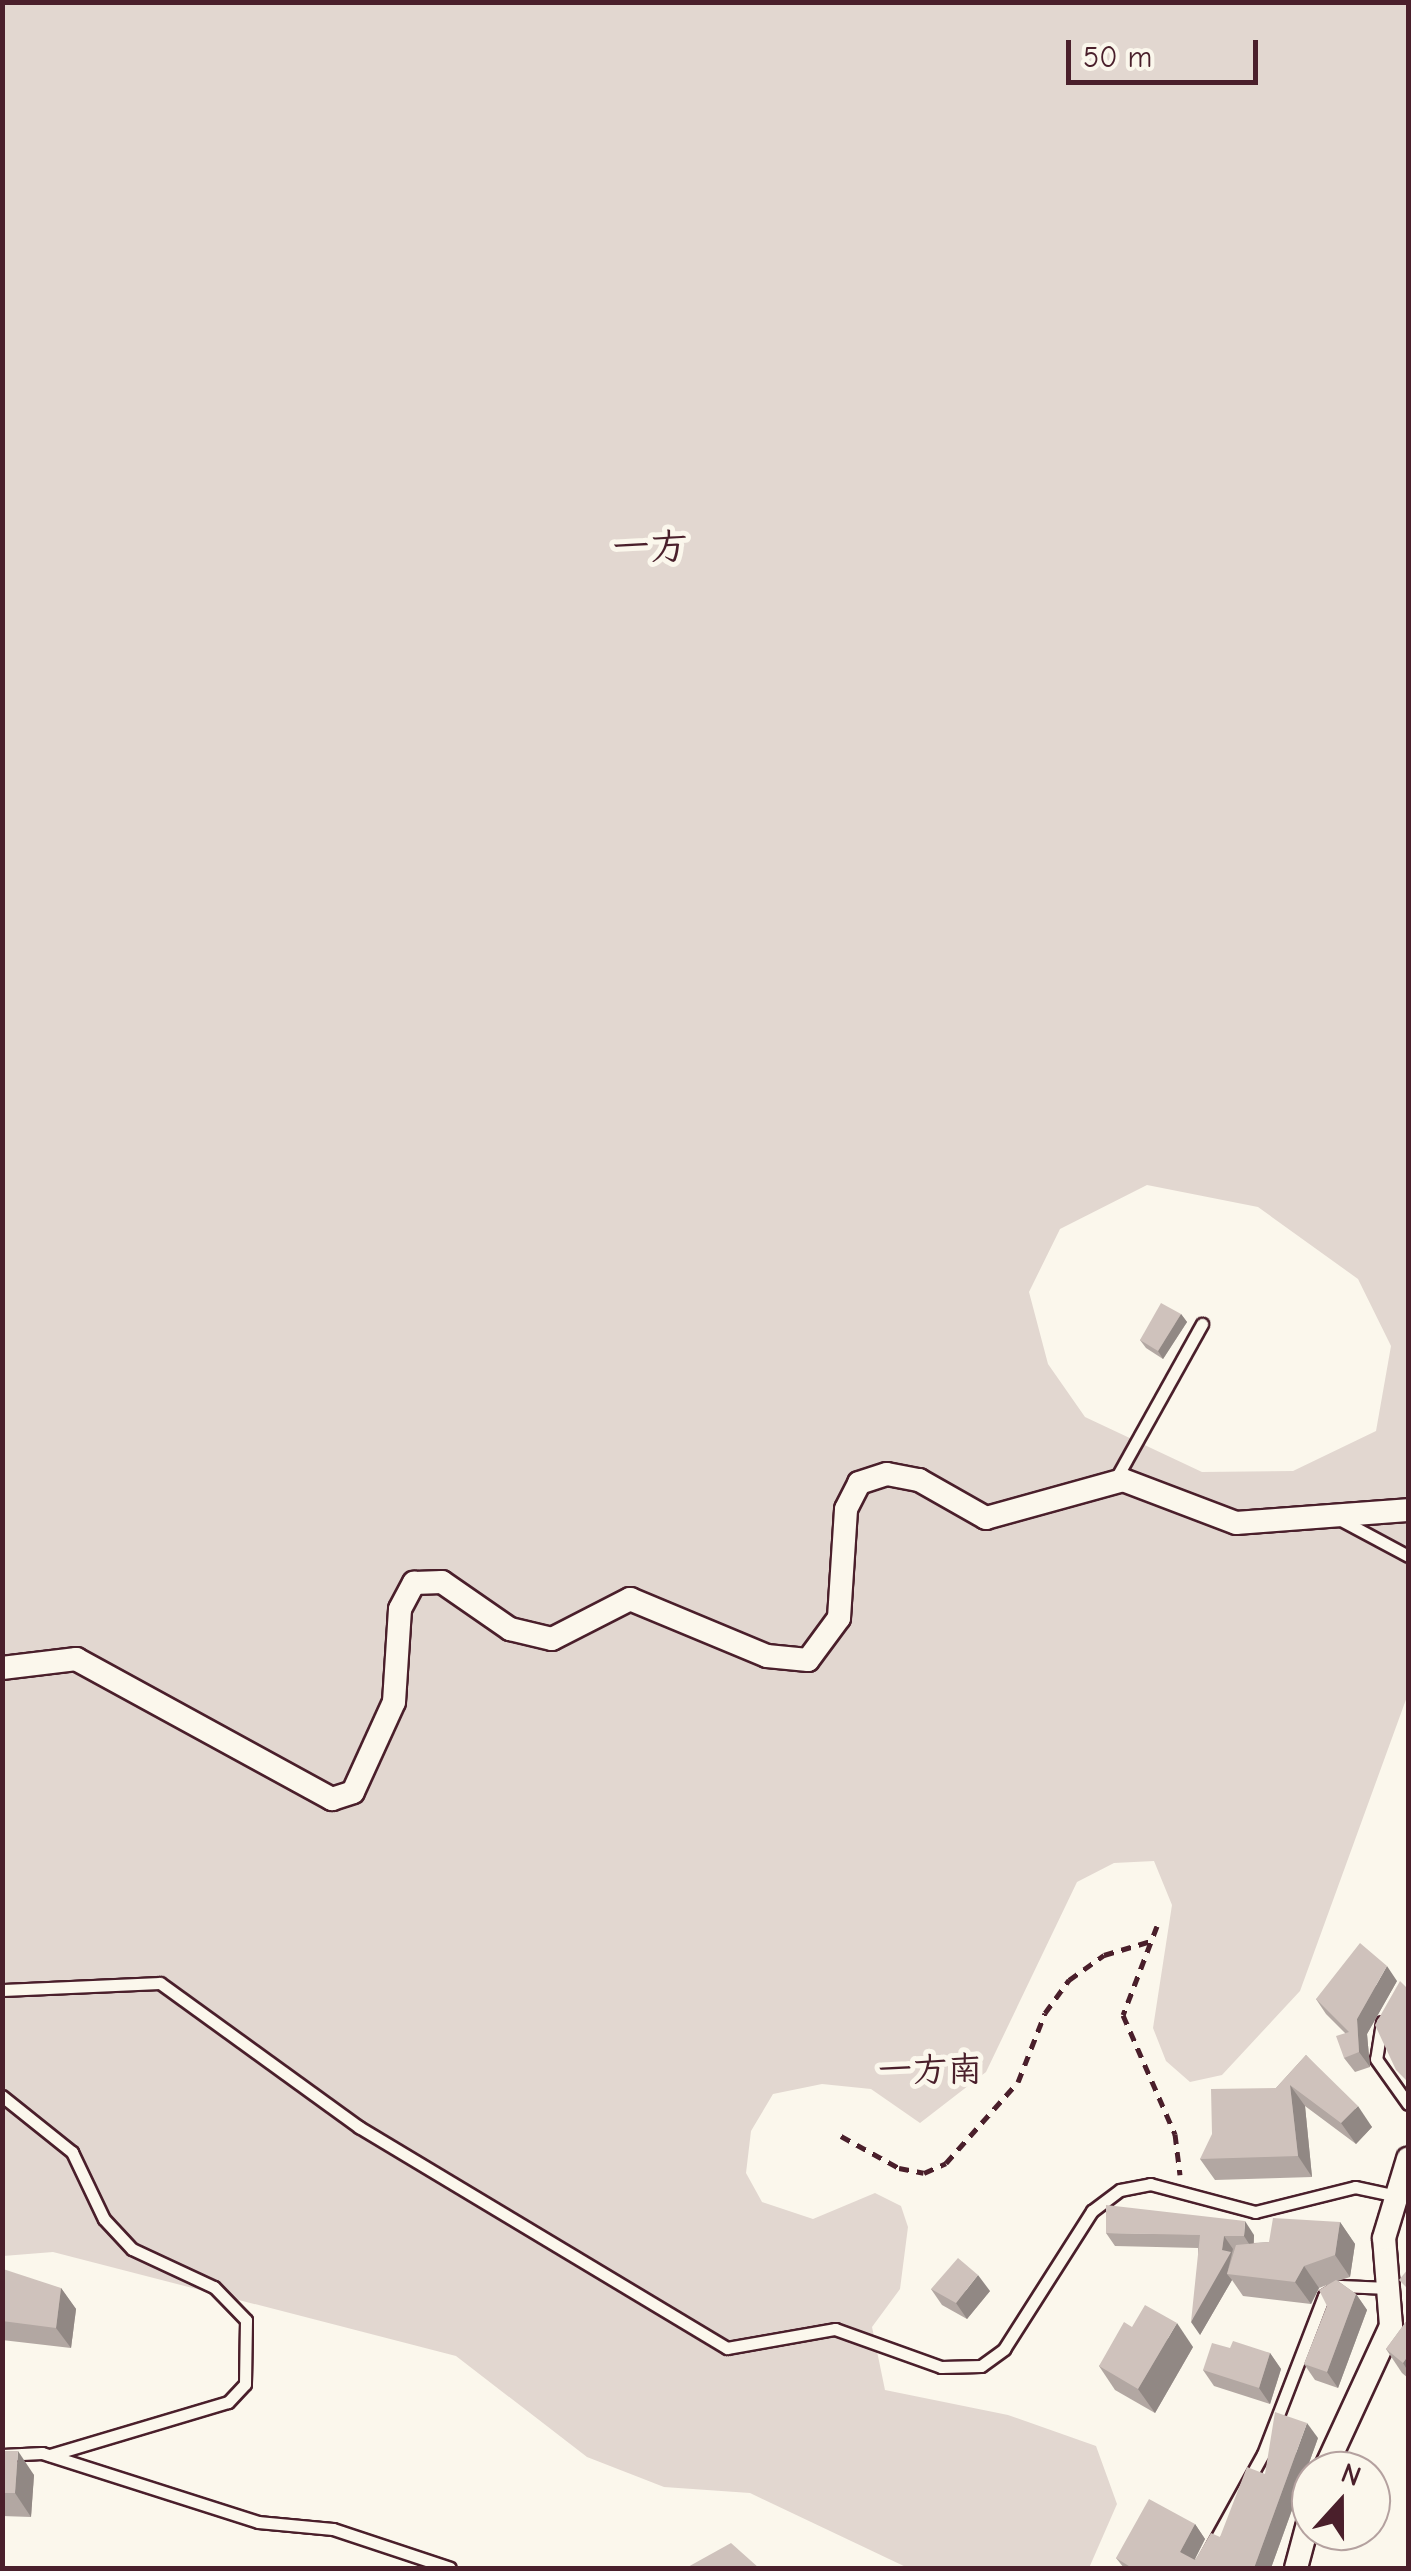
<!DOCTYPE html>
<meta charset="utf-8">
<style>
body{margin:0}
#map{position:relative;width:1411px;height:2571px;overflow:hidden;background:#fbf7ec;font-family:"Comic Neue","Klee One",sans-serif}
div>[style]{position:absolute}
.green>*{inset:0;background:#e2d7d0}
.path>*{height:5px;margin-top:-2.5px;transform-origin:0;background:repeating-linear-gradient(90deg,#4a1f2b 0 10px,transparent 0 18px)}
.roads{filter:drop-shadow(2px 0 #4a1f2b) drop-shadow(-2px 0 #4a1f2b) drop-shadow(0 2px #4a1f2b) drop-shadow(0 -2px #4a1f2b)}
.lane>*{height:11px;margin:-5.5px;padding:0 5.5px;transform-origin:5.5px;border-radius:5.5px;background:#fbf7ec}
.street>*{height:22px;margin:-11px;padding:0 11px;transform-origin:11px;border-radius:11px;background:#fbf7ec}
.wall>*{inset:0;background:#b2a7a2}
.shaded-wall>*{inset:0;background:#918884}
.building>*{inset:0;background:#cfc2bc}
span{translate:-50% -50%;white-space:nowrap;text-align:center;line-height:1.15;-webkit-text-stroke:10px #fbf7ec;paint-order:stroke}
.neighbourhood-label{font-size:35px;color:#4a1f2b;font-weight:700}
.quarter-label{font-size:38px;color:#4a1f2b;font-weight:700}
.frame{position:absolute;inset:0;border:5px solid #4a1f2b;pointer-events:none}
.north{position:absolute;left:1291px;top:2451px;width:100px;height:100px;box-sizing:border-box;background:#fbf7ec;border:2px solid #b4a19f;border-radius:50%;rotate:21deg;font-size:28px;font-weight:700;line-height:40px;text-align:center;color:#4a1f2b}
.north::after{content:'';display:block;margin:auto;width:35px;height:45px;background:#4a1f2b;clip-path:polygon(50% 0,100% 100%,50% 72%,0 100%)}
.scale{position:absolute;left:1066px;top:40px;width:192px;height:45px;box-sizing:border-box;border:5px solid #4a1f2b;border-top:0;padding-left:12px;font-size:30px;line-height:35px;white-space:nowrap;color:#4a1f2b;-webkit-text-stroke:8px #fbf7ec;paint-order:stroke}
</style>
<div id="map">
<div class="green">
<div style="clip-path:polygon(evenodd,3px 3px,1408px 3px,1408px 1694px,1300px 1991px,1222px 2075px,1190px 2082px,1166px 2061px,1153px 2028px,1172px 1905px,1154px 1861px,1114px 1863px,1077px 1882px,986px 2072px,920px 2123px,871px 2089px,822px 2084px,773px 2094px,751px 2131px,746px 2173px,762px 2202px,813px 2219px,875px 2193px,901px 2206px,908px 2227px,900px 2289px,872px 2327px,885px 2390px,1008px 2415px,1096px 2446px,1117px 2504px,1089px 2568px,908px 2568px,750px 2493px,664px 2487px,587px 2457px,456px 2356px,53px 2252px,3px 2256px,3px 3px,1147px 1185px,1258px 1207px,1358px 1279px,1391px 1346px,1376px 1431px,1293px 1471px,1202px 1472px,1085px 1417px,1048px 1364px,1029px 1292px,1060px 1229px,1147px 1185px)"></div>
</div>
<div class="path">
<div style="left:1157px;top:1926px;width:95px;rotate:110.9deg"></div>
<div style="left:1123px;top:2015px;width:130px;rotate:66.4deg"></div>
<div style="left:1175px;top:2134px;width:41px;rotate:83deg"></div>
<div style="left:841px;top:2136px;width:66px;rotate:28.9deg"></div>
<div style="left:899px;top:2168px;width:25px;rotate:11deg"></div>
<div style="left:924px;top:2173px;width:24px;rotate:-24deg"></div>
<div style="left:946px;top:2163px;width:108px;rotate:-48.4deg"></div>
<div style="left:1018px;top:2082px;width:74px;rotate:-68.6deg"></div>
<div style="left:1045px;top:2013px;width:41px;rotate:-54deg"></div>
<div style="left:1069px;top:1980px;width:43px;rotate:-35.5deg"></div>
<div style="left:1104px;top:1955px;width:49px;rotate:-16.6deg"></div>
</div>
<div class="roads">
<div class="lane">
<div style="left:1114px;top:1482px;width:181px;rotate:-60.9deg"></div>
<div style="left:1341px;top:1520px;width:76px;rotate:28.2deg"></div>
<div style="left:2px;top:1990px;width:158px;rotate:-2.5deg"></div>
<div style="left:160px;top:1983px;width:246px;rotate:35.9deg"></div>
<div style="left:359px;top:2127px;width:429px;rotate:31deg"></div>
<div style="left:727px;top:2348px;width:110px;rotate:-10deg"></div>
<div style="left:835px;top:2329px;width:113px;rotate:19.7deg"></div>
<div style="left:941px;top:2367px;width:40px;rotate:-1.4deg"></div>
<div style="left:981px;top:2366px;width:29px;rotate:-36deg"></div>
<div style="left:1004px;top:2349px;width:164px;rotate:-57.5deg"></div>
<div style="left:1092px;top:2211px;width:35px;rotate:-37deg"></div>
<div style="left:1120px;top:2190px;width:31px;rotate:-11deg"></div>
<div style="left:1150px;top:2184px;width:109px;rotate:14.9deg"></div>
<div style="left:1255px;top:2212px;width:103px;rotate:-14deg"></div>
<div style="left:1355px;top:2187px;width:40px;rotate:12deg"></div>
<div style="left:1382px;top:2022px;width:37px;rotate:99deg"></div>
<div style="left:1376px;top:2059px;width:55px;rotate:54.6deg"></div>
<div style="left:2px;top:2096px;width:90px;rotate:38.7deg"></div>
<div style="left:72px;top:2152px;width:74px;rotate:64.5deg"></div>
<div style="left:104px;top:2219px;width:41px;rotate:47deg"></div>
<div style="left:132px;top:2249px;width:90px;rotate:24.9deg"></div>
<div style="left:214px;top:2287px;width:46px;rotate:45.9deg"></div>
<div style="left:246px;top:2320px;width:64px;rotate:90.9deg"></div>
<div style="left:245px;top:2384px;width:25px;rotate:133deg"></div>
<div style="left:228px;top:2402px;width:186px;rotate:163.4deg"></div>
<div style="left:2px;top:2455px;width:40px;rotate:-2.9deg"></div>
<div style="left:42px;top:2453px;width:227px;rotate:17.7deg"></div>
<div style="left:258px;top:2522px;width:75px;rotate:5.3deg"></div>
<div style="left:333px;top:2529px;width:123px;rotate:18.4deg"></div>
<div style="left:1200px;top:2568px;width:130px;rotate:-61.1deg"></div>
<div style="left:1263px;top:2454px;width:169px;rotate:-68.9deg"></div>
<div style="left:1324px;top:2296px;width:19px;rotate:-32deg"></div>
<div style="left:1340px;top:2286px;width:49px;rotate:2.3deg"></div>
</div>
<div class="street">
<div style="left:2px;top:1668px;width:75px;rotate:-6.9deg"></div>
<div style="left:76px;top:1659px;width:292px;rotate:28.7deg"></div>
<div style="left:332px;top:1799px;width:22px;rotate:-18deg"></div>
<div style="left:353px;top:1792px;width:99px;rotate:-65.5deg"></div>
<div style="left:394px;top:1702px;width:93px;rotate:-86.3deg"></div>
<div style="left:400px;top:1609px;width:30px;rotate:-62deg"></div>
<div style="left:414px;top:1583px;width:28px;rotate:-2deg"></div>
<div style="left:442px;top:1582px;width:83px;rotate:34.7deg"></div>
<div style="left:510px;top:1629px;width:43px;rotate:13.4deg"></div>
<div style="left:552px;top:1639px;width:88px;rotate:-27.1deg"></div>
<div style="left:630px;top:1599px;width:148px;rotate:22.6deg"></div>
<div style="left:767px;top:1656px;width:41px;rotate:5.6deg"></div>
<div style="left:808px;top:1660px;width:52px;rotate:-53.6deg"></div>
<div style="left:839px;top:1618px;width:109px;rotate:-86.3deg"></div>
<div style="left:846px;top:1509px;width:29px;rotate:-63deg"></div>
<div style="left:859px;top:1483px;width:29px;rotate:-18deg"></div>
<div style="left:887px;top:1474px;width:33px;rotate:11deg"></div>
<div style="left:919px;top:1480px;width:77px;rotate:29.6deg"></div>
<div style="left:986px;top:1518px;width:142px;rotate:-15.5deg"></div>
<div style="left:1123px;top:1480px;width:121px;rotate:20.8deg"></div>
<div style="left:1236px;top:1523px;width:172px;rotate:-4.3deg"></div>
<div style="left:1324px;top:2471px;width:160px;rotate:-65.2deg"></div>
<div style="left:1391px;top:2326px;width:88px;rotate:-94.5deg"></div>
<div style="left:1384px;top:2238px;width:83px;rotate:-73.1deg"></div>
<div style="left:1296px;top:2568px;width:58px;rotate:-75deg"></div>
</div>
</div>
<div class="wall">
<div style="clip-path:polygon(1181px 1314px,1187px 1322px,1163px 1359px,1146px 1348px,1140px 1340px)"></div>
<div style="clip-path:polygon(1397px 1981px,1367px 2034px,1370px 2067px,1355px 2072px,1344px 2058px,1345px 2033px,1326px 2014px,1316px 1999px)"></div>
<div style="clip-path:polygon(1306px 2055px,1372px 2127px,1356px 2144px,1305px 2106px,1312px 2177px,1215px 2180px,1200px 2159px,1276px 2088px)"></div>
<div style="clip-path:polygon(1340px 2222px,1355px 2244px,1350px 2277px,1338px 2281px,1356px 2294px,1367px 2310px,1338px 2388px,1315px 2380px,1304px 2364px,1327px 2306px,1327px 2285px,1319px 2288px,1311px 2304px,1243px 2296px,1232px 2280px,1200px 2335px,1198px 2248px,1115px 2246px,1106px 2233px,1254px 2235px,1254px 2243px,1269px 2242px)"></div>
<div style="clip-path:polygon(2px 2287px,61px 2288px,76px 2309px,71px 2348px,2px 2340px)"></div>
<div style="clip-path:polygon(931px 2289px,990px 2291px,967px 2319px,942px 2305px)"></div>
<div style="clip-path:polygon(1408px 2319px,1408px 2378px,1402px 2373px,1386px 2349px)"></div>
<div style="clip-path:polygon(1132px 2327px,1193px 2347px,1155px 2413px,1115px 2390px,1099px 2366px)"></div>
<div style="clip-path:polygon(1230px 2348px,1270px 2353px,1281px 2369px,1270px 2404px,1214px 2386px,1203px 2370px)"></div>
<div style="clip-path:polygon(1318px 2438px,1271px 2568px,1124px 2568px,1116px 2558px,1195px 2524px,1205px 2539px,1194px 2560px,1220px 2537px,1265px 2474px)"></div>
<div style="clip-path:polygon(2px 2451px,34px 2475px,31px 2517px,2px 2516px)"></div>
</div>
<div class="shaded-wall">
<div style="clip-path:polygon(1181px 1314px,1187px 1322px,1163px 1359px,1158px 1351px)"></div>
<div style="clip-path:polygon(1387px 1966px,1397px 1981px,1367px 2034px,1370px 2067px,1359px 2052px,1357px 2019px)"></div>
<div style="clip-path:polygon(1290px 2085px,1305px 2106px,1312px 2177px,1298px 2156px)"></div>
<div style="clip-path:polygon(1358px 2106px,1372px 2127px,1356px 2144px,1341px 2123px)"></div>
<div style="clip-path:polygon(1245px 2221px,1254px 2235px,1253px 2250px,1244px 2236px)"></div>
<div style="clip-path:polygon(1340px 2222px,1355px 2244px,1350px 2277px,1335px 2255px)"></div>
<div style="clip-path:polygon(1224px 2236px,1233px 2249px,1227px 2274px,1232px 2280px,1200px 2335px,1191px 2322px,1222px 2250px)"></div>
<div style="clip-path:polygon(1304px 2266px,1319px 2288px,1311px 2304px,1295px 2282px)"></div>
<div style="clip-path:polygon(978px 2275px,990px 2291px,967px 2319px,956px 2303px)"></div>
<div style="clip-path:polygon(61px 2288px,76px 2309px,71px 2348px,56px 2328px)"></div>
<div style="clip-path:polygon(1356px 2294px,1367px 2310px,1338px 2388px,1327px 2372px)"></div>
<div style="clip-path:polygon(1177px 2323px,1193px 2347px,1155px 2413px,1138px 2389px)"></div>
<div style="clip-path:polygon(1270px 2353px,1281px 2369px,1270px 2404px,1259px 2388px)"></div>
<div style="clip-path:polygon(1408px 2356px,1408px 2371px,1403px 2363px)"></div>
<div style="clip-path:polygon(1307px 2423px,1318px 2438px,1271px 2568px,1254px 2568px)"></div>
<div style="clip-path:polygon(18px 2451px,34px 2475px,31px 2517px,15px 2493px)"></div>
<div style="clip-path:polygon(1195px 2524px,1205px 2539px,1191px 2567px,1180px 2552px)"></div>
</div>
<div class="building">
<div style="clip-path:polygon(1161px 1303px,1181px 1314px,1158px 1351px,1140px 1340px)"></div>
<div style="clip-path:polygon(1360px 1943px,1387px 1966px,1357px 2019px,1359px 2052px,1344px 2058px,1336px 2036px,1349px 2032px,1316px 1999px)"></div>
<div style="clip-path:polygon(1400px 1981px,1408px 1989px,1408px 2082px,1396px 2070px,1375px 2025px)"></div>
<div style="clip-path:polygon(1306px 2055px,1358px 2106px,1341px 2123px,1290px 2085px,1298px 2156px,1200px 2159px,1212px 2134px,1211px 2089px,1276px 2088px)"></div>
<div style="clip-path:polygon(1106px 2205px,1245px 2221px,1244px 2236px,1224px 2236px,1222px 2250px,1231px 2252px,1191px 2322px,1200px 2235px,1106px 2233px)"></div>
<div style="clip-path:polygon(1273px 2218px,1340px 2222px,1335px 2255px,1304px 2266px,1295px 2282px,1227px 2274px,1236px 2245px,1269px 2242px)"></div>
<div style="clip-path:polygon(958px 2258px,978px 2275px,956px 2303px,931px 2289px)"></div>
<div style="clip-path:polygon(3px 2269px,61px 2288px,56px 2328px,2px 2321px)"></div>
<div style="clip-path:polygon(1408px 2269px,1408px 2289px,1399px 2280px)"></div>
<div style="clip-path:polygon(1336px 2280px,1356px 2294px,1327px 2372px,1304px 2364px,1327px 2306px,1319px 2290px)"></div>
<div style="clip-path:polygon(1145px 2305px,1177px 2323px,1138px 2389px,1099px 2366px,1124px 2322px,1132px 2327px)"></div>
<div style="clip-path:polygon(1408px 2319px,1408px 2356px,1403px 2363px,1386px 2349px)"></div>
<div style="clip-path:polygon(1233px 2341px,1270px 2353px,1259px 2388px,1203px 2370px,1212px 2343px,1230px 2348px)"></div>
<div style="clip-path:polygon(1275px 2412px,1307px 2423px,1254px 2568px,1132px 2568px,1116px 2558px,1149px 2499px,1195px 2524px,1180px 2552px,1195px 2560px,1211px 2533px,1220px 2537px,1247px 2467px,1265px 2474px)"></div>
<div style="clip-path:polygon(2px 2451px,18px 2451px,15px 2493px,2px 2493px)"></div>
<div style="clip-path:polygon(731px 2543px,759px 2568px,686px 2568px)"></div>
</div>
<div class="neighbourhood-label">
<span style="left:930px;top:2070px">一方南</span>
</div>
<div class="quarter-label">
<span style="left:650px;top:548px">一方</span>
</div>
<div class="frame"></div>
<div class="north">N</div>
<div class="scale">50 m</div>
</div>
